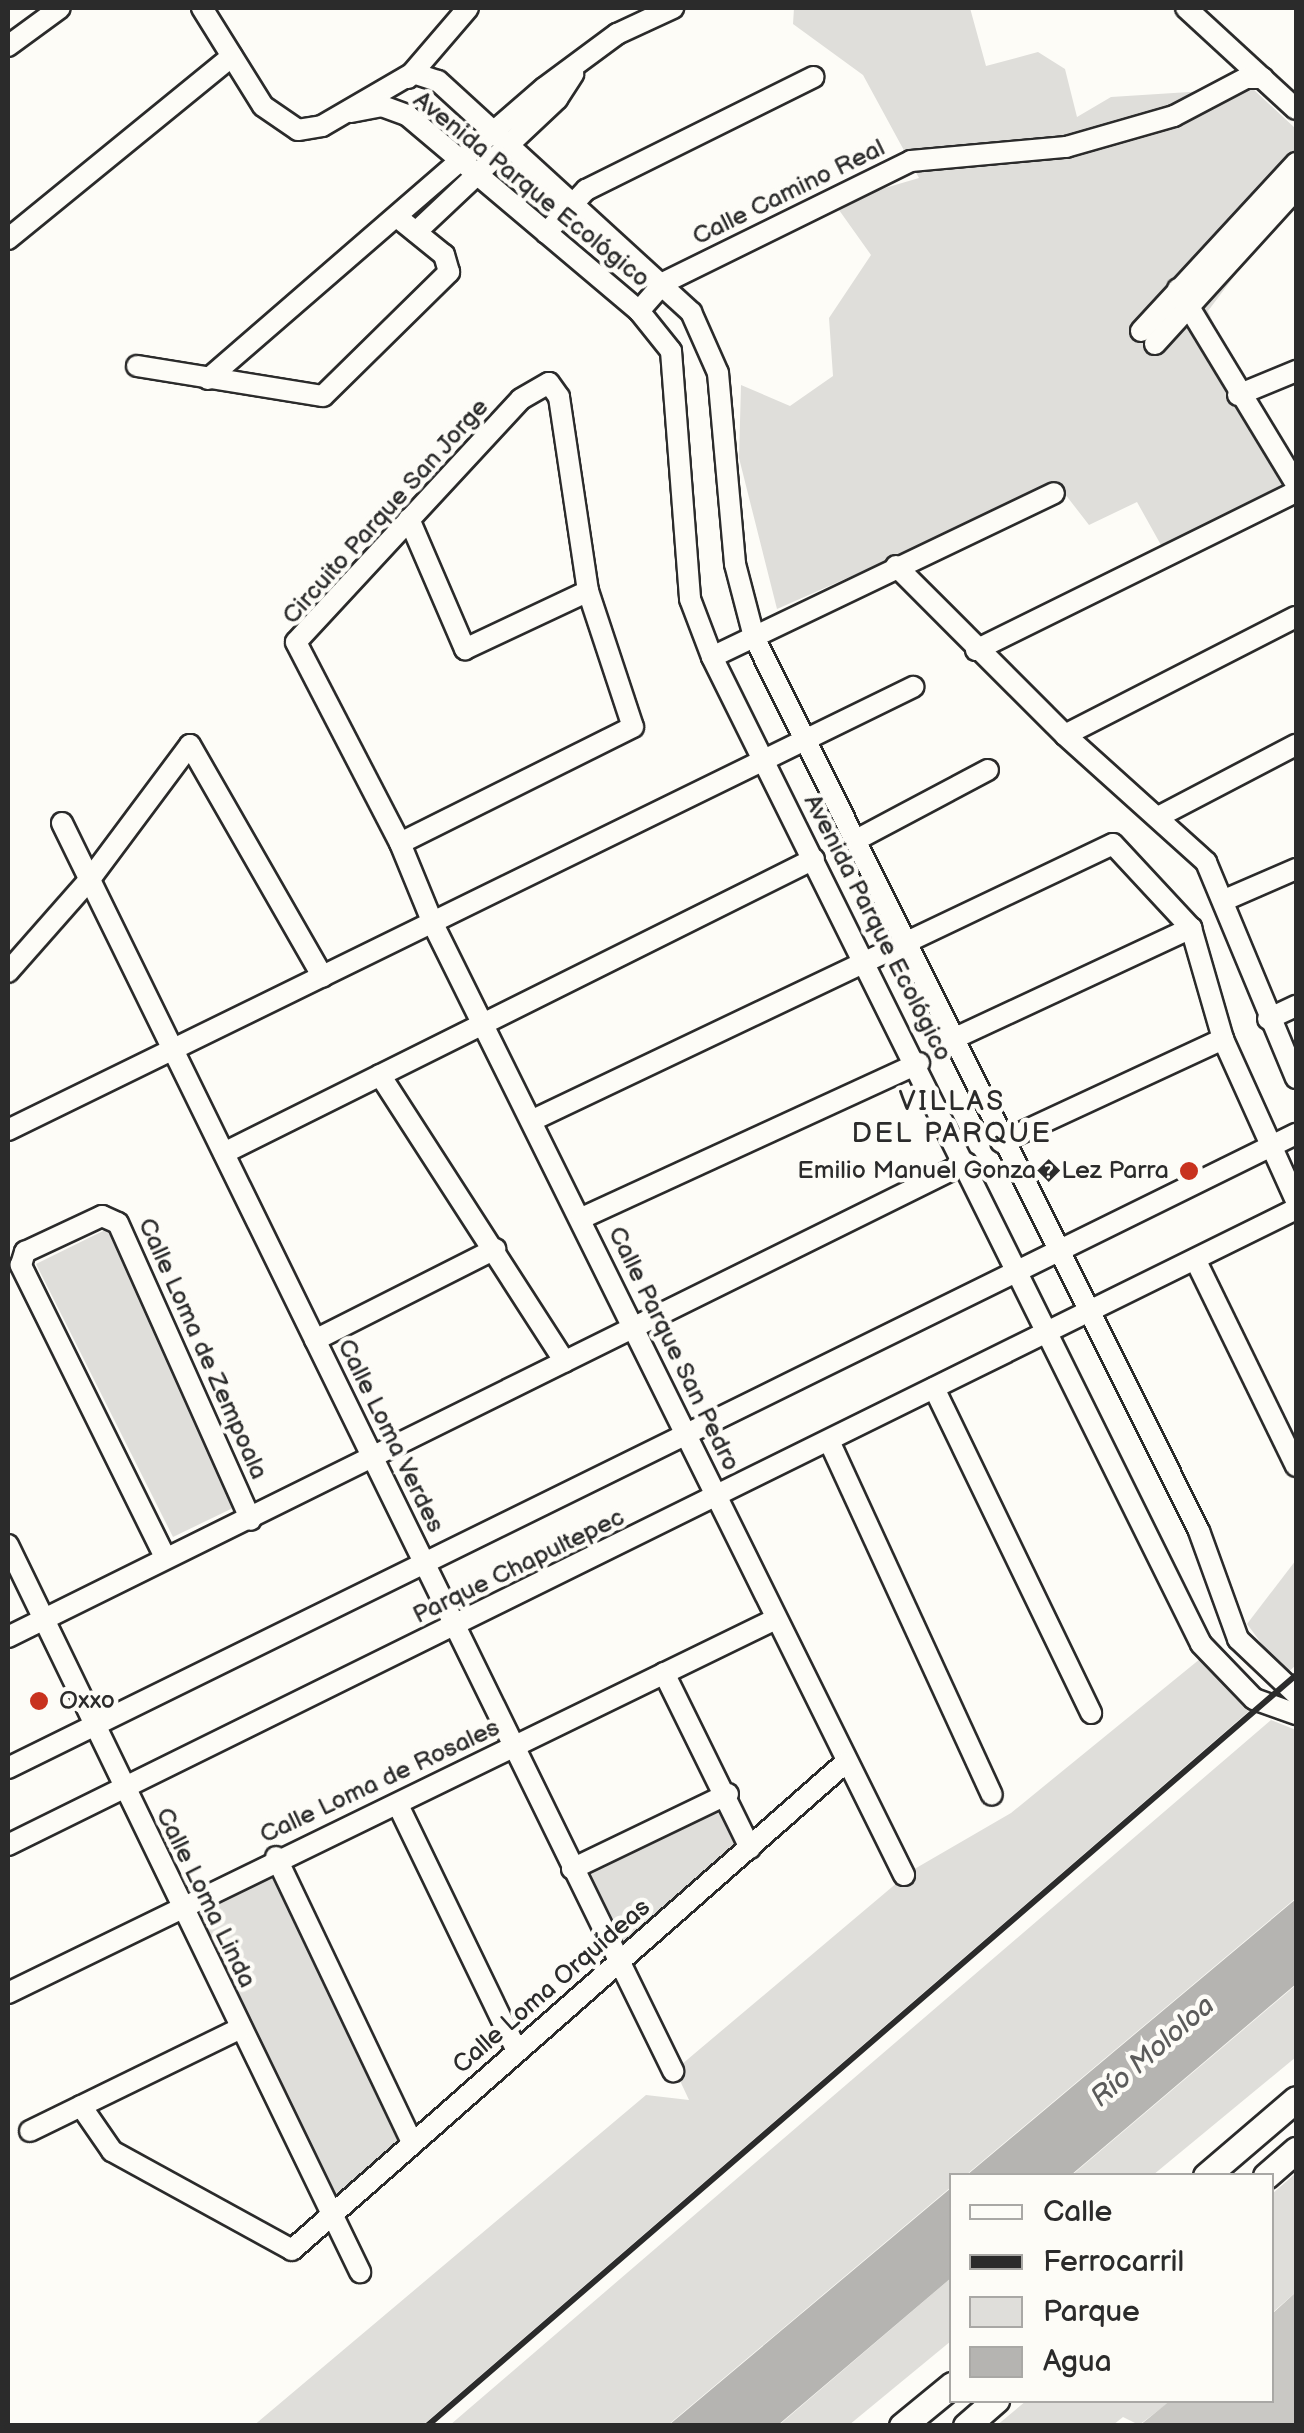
<!DOCTYPE html>
<meta charset="utf-8">
<style>
body{margin:0}
#map{position:relative;width:1304px;height:2433px;overflow:hidden;background:#fdfcf7;font-family:"Balsamiq Sans",sans-serif}
div>[style]{position:absolute}
.green>*{inset:0;background:#dfdeda}
.water>*{inset:0;background:#b5b4b1}
.building>*{inset:0;background:#c9c8c4}
.roads{filter:drop-shadow(2px 0 #2b2b2b) drop-shadow(-2px 0 #2b2b2b) drop-shadow(0 2px #2b2b2b) drop-shadow(0 -2px #2b2b2b)}
.minor>*{height:20px;margin:-10px;padding:0 10px;transform-origin:10px;border-radius:10px;background:#fdfcf7}
.major>*{height:25px;margin:-12.5px;padding:0 12.5px;transform-origin:12.5px;border-radius:12.5px;background:#fdfcf7}
.rail>*{height:6px;margin:-3px;padding:0 3px;transform-origin:3px;border-radius:3px;background:#2b2b2b}
.dots>*{width:28px;height:28px;translate:-50% -50%;box-sizing:border-box;border:5px solid #fdfcf7;border-radius:50%}
span{translate:-50% -50%;white-space:nowrap;text-align:center;line-height:1.15;-webkit-text-stroke:9px #fdfcf7;paint-order:stroke}
.street-label{font-size:25px;color:#2b2b2b}
.poi-label{font-size:25px;color:#2b2b2b}
.right{translate:-100% -50%;text-align:right}
.left{translate:0 -50%;text-align:left}
.neighbourhood-label{font-size:28px;color:#2b2b2b;letter-spacing:2.5px}
.water-label{font-size:28px;color:#5b5b5a;font-style:italic}
.frame{position:absolute;inset:0;border:10px solid #2b2b2b;pointer-events:none}
.legend{position:absolute;left:949px;top:2173px;width:325px;height:230px;box-sizing:border-box;background:#fdfcf7;border:2px solid #a9a8a5;margin:0;padding:12px 18px;list-style:none;font-size:30px;color:#2b2b2b}
.legend li{display:flex;align-items:center;gap:20px;height:50px}
.legend b{width:50px;border:2px solid #a9a8a5}
</style>
<div id="map">
<div class="green">
<div style="clip-path:polygon(794px 8px,970px 8px,986px 66px,1038px 52px,1065px 69px,1077px 117px,1111px 97px,1252px 88px,1296px 129px,1296px 194px,1208px 311px,1287px 486px,1161px 545px,1137px 502px,1089px 525px,1058px 485px,777px 609px,739px 458px,741px 385px,790px 406px,833px 376px,829px 318px,871px 255px,834px 203px,919px 178px,863px 75px,793px 24px)"></div>
<div style="clip-path:polygon(107px 1229px,237px 1506px,173px 1537px,36px 1264px)"></div>
<div style="clip-path:polygon(1296px 1560px,1296px 1665px,1285px 1675px,1247px 1624px)"></div>
<div style="clip-path:polygon(1211px 1650px,1256px 1705px,423px 2425px,253px 2426px,646px 2095px,689px 2100px,675px 2070px,911px 1871px,1011px 1813px)"></div>
<div style="clip-path:polygon(1271px 1720px,1296px 1730px,1296px 1898px,966px 2175px,952px 2176px,951px 2187px,668px 2425px,450px 2425px)"></div>
<div style="clip-path:polygon(721px 1803px,742px 1846px,624px 1945px,586px 1867px)"></div>
<div style="clip-path:polygon(277px 1863px,410px 2142px,332px 2208px,184px 1907px)"></div>
<div style="clip-path:polygon(1296px 1985px,1296px 2057px,1153px 2175px,1072px 2175px)"></div>
<div style="clip-path:polygon(1296px 2173px,1296px 2292px,1272px 2313px,1272px 2194px)"></div>
<div style="clip-path:polygon(951px 2278px,951px 2341px,849px 2425px,779px 2425px)"></div>
<div style="clip-path:polygon(1026px 2401px,1171px 2401px,1139px 2425px,1123px 2417px,1113px 2425px,996px 2426px)"></div>
</div>
<div class="water">
<div style="clip-path:polygon(1296px 1899px,1296px 1984px,1071px 2175px,967px 2175px)"></div>
<div style="clip-path:polygon(951px 2188px,951px 2278px,778px 2425px,669px 2425px)"></div>
</div>
<div class="building">
<div style="clip-path:polygon(1296px 2292px,1296px 2426px,1139px 2426px,1171px 2400px,1272px 2400px,1272px 2314px)"></div>
</div>
<div class="roads">
<div class="minor">
<div style="left:202px;top:8px;width:115px;rotate:58.1deg"></div>
<div style="left:263px;top:106px;width:42px;rotate:34.4deg"></div>
<div style="left:298px;top:130px;width:24px;rotate:-9deg"></div>
<div style="left:322px;top:126px;width:105px;rotate:-30.2deg"></div>
<div style="left:413px;top:73px;width:26px;rotate:18deg"></div>
<div style="left:438px;top:81px;width:343px;rotate:42.4deg"></div>
<div style="left:691px;top:312px;width:67px;rotate:66.1deg"></div>
<div style="left:718px;top:373px;width:192px;rotate:84.9deg"></div>
<div style="left:735px;top:564px;width:75px;rotate:75.4deg"></div>
<div style="left:754px;top:637px;width:999px;rotate:63.54deg"></div>
<div style="left:1199px;top:1531px;width:115px;rotate:70.1deg"></div>
<div style="left:1238px;top:1639px;width:80px;rotate:43.5deg"></div>
<div style="left:1186px;top:8px;width:149px;rotate:42.6deg"></div>
<div style="left:8px;top:46px;width:64px;rotate:-36.2deg"></div>
<div style="left:408px;top:78px;width:92px;rotate:-49.4deg"></div>
<div style="left:351px;top:112px;width:32px;rotate:-11deg"></div>
<div style="left:382px;top:106px;width:27px;rotate:20deg"></div>
<div style="left:407px;top:115px;width:304px;rotate:40.2deg"></div>
<div style="left:639px;top:311px;width:51px;rotate:51.3deg"></div>
<div style="left:671px;top:351px;width:249px;rotate:85.6deg"></div>
<div style="left:690px;top:599px;width:62px;rotate:69.2deg"></div>
<div style="left:712px;top:657px;width:1101px;rotate:63.64deg"></div>
<div style="left:1201px;top:1644px;width:76px;rotate:46.1deg"></div>
<div style="left:1254px;top:1699px;width:45px;rotate:19.7deg"></div>
<div style="left:416px;top:232px;width:194px;rotate:-43.3deg"></div>
<div style="left:557px;top:99px;width:30px;rotate:-57deg"></div>
<div style="left:546px;top:233px;width:59px;rotate:-47.1deg"></div>
<div style="left:586px;top:190px;width:254px;rotate:-26.4deg"></div>
<div style="left:8px;top:239px;width:289px;rotate:-39.2deg"></div>
<div style="left:1178px;top:289px;width:228px;rotate:58.8deg"></div>
<div style="left:639px;top:311px;width:37px;rotate:-49deg"></div>
<div style="left:663px;top:283px;width:276px;rotate:-26.2deg"></div>
<div style="left:911px;top:161px;width:156px;rotate:-5.2deg"></div>
<div style="left:1066px;top:147px;width:112px;rotate:-16deg"></div>
<div style="left:1174px;top:116px;width:81px;rotate:-27.8deg"></div>
<div style="left:1246px;top:78px;width:17px"></div>
<div style="left:1141px;top:331px;width:229px;rotate:-47.3deg"></div>
<div style="left:1155px;top:344px;width:210px;rotate:-47.7deg"></div>
<div style="left:137px;top:366px;width:188px;rotate:9.2deg"></div>
<div style="left:323px;top:396px;width:177px;rotate:-44.5deg"></div>
<div style="left:449px;top:272px;width:18px;rotate:-106deg"></div>
<div style="left:444px;top:255px;width:60px;rotate:-141deg"></div>
<div style="left:208px;top:379px;width:444px;rotate:-40.9deg"></div>
<div style="left:544px;top:88px;width:91px;rotate:-36.5deg"></div>
<div style="left:617px;top:34px;width:62px;rotate:-24.9deg"></div>
<div style="left:549px;top:383px;width:17px;rotate:54deg"></div>
<div style="left:559px;top:397px;width:196px;rotate:81.5deg"></div>
<div style="left:588px;top:591px;width:143px;rotate:71.7deg"></div>
<div style="left:633px;top:727px;width:260px;rotate:153.5deg"></div>
<div style="left:400px;top:843px;width:226px;rotate:-117.4deg"></div>
<div style="left:296px;top:642px;width:331px;rotate:-47.2deg"></div>
<div style="left:521px;top:399px;width:32px;rotate:-30deg"></div>
<div style="left:1238px;top:395px;width:63px;rotate:-22.5deg"></div>
<div style="left:409px;top:519px;width:142px;rotate:66.7deg"></div>
<div style="left:465px;top:649px;width:136px;rotate:-25.2deg"></div>
<div style="left:896px;top:566px;width:239px;rotate:45deg"></div>
<div style="left:1065px;top:735px;width:190px;rotate:42deg"></div>
<div style="left:1206px;top:862px;width:234px;rotate:67.4deg"></div>
<div style="left:976px;top:650px;width:357px;rotate:-26.3deg"></div>
<div style="left:712px;top:657px;width:379px;rotate:-25.6deg"></div>
<div style="left:1065px;top:735px;width:259px;rotate:-27.1deg"></div>
<div style="left:1158px;top:817px;width:156px;rotate:-27.6deg"></div>
<div style="left:62px;top:823px;width:1390px;rotate:63.91deg"></div>
<div style="left:858px;top:839px;width:147px;rotate:-28deg"></div>
<div style="left:400px;top:843px;width:90px;rotate:67.7deg"></div>
<div style="left:434px;top:926px;width:1059px;rotate:63.65deg"></div>
<div style="left:1227px;top:899px;width:75px;rotate:-23.5deg"></div>
<div style="left:8px;top:972px;width:124px;rotate:-48.6deg"></div>
<div style="left:90px;top:879px;width:167px;rotate:-53.3deg"></div>
<div style="left:190px;top:745px;width:267px;rotate:60.2deg"></div>
<div style="left:1268px;top:1019px;width:31px;rotate:-25deg"></div>
<div style="left:953px;top:1039px;width:263px;rotate:-25deg"></div>
<div style="left:380px;top:1075px;width:341px;rotate:57.2deg"></div>
<div style="left:533px;top:1120px;width:642px;rotate:-25.45deg"></div>
<div style="left:1113px;top:844px;width:115px;rotate:47.1deg"></div>
<div style="left:1191px;top:928px;width:116px;rotate:73.9deg"></div>
<div style="left:1223px;top:1039px;width:178px;rotate:65.7deg"></div>
<div style="left:8px;top:1130px;width:1008px;rotate:-26.08deg"></div>
<div style="left:1001px;top:1142px;width:245px;rotate:-24.9deg"></div>
<div style="left:224px;top:1153px;width:659px;rotate:-26.49deg"></div>
<div style="left:582px;top:1218px;width:371px;rotate:-24.7deg"></div>
<div style="left:1196px;top:1261px;width:228px;rotate:64deg"></div>
<div style="left:315px;top:1340px;width:202px;rotate:-26.8deg"></div>
<div style="left:934px;top:1388px;width:361px;rotate:64.2deg"></div>
<div style="left:830px;top:1443px;width:387px;rotate:65.3deg"></div>
<div style="left:8px;top:1545px;width:808px;rotate:64.16deg"></div>
<div style="left:165px;top:1557px;width:326px;rotate:-116.3deg"></div>
<div style="left:21px;top:1265px;width:14px;rotate:-73deg"></div>
<div style="left:25px;top:1252px;width:85px;rotate:-25.1deg"></div>
<div style="left:102px;top:1216px;width:17px;rotate:24deg"></div>
<div style="left:118px;top:1223px;width:325px;rotate:65.9deg"></div>
<div style="left:8px;top:1637px;width:1069px;rotate:-26.33deg"></div>
<div style="left:664px;top:1673px;width:195px;rotate:63.8deg"></div>
<div style="left:8px;top:1768px;width:1436px;rotate:-26.21deg"></div>
<div style="left:398px;top:1805px;width:271px;rotate:64.2deg"></div>
<div style="left:8px;top:1845px;width:1436px;rotate:-26.28deg"></div>
<div style="left:276px;top:1857px;width:316px;rotate:64.5deg"></div>
<div style="left:572px;top:1869px;width:173px;rotate:-25.7deg"></div>
<div style="left:8px;top:1993px;width:854px;rotate:-25.97deg"></div>
<div style="left:81px;top:2106px;width:55px;rotate:55.4deg"></div>
<div style="left:112px;top:2151px;width:205px;rotate:28.8deg"></div>
<div style="left:292px;top:2250px;width:737px;rotate:-41.37deg"></div>
<div style="left:30px;top:2131px;width:235px;rotate:-26deg"></div>
</div>
<div class="major">
<div style="left:1206px;top:2176px;width:118px;rotate:-40.5deg"></div>
<div style="left:1266px;top:2176px;width:40px;rotate:-41deg"></div>
<div style="left:902px;top:2426px;width:65px;rotate:-39.4deg"></div>
<div style="left:966px;top:2426px;width:40px;rotate:-41deg"></div>
</div>
</div>
<div class="rail">
<div style="left:427px;top:2426px;width:1149px;rotate:-40.83deg"></div>
</div>
<div class="dots">
<div style="left:1189px;top:1171px;background:#c8321e"></div>
<div style="left:39px;top:1701px;background:#c8321e"></div>
</div>
<div class="street-label">
<span style="left:531px;top:190px;rotate:39deg">Avenida Parque Ecológico</span>
<span style="left:789px;top:193px;rotate:-26deg">Calle Camino Real</span>
<span style="left:386px;top:512px;rotate:-48deg">Circuito Parque San Jorge</span>
<span style="left:877px;top:928px;rotate:63deg">Avenida Parque Ecológico</span>
<span style="left:202px;top:1349px;rotate:66deg">Calle Loma de Zempoala</span>
<span style="left:673px;top:1349px;rotate:64deg">Calle Parque San Pedro</span>
<span style="left:390px;top:1436px;rotate:64deg">Calle Loma Verdes</span>
<span style="left:519px;top:1567px;rotate:-26deg">Parque Chapultepec</span>
<span style="left:380px;top:1782px;rotate:-25deg">Calle Loma de Rosales</span>
<span style="left:205px;top:1898px;rotate:64deg">Calle Loma Linda</span>
<span style="left:552px;top:1987px;rotate:-41deg">Calle Loma Orquídeas</span>
</div>
<div class="poi-label">
<span class="right" style="left:1169px;top:1171px">Emilio Manuel Gonza�Lez Parra</span>
<span class="left" style="left:59px;top:1701px">Oxxo</span>
</div>
<div class="neighbourhood-label">
<span style="left:952px;top:1118px">VILLAS<br>DEL PARQUE</span>
</div>
<div class="water-label">
<span style="left:1153px;top:2052px;rotate:-41deg">Río Mololoa</span>
</div>
<div class="frame"></div>
<ul class="legend">
<li><b style="height:12px;background:#fdfcf7"></b>Calle</li>
<li><b style="height:12px;background:#2b2b2b"></b>Ferrocarril</li>
<li><b style="height:28px;background:#dfdeda"></b>Parque</li>
<li><b style="height:28px;background:#b5b4b1"></b>Agua</li>
</ul>
</div>
